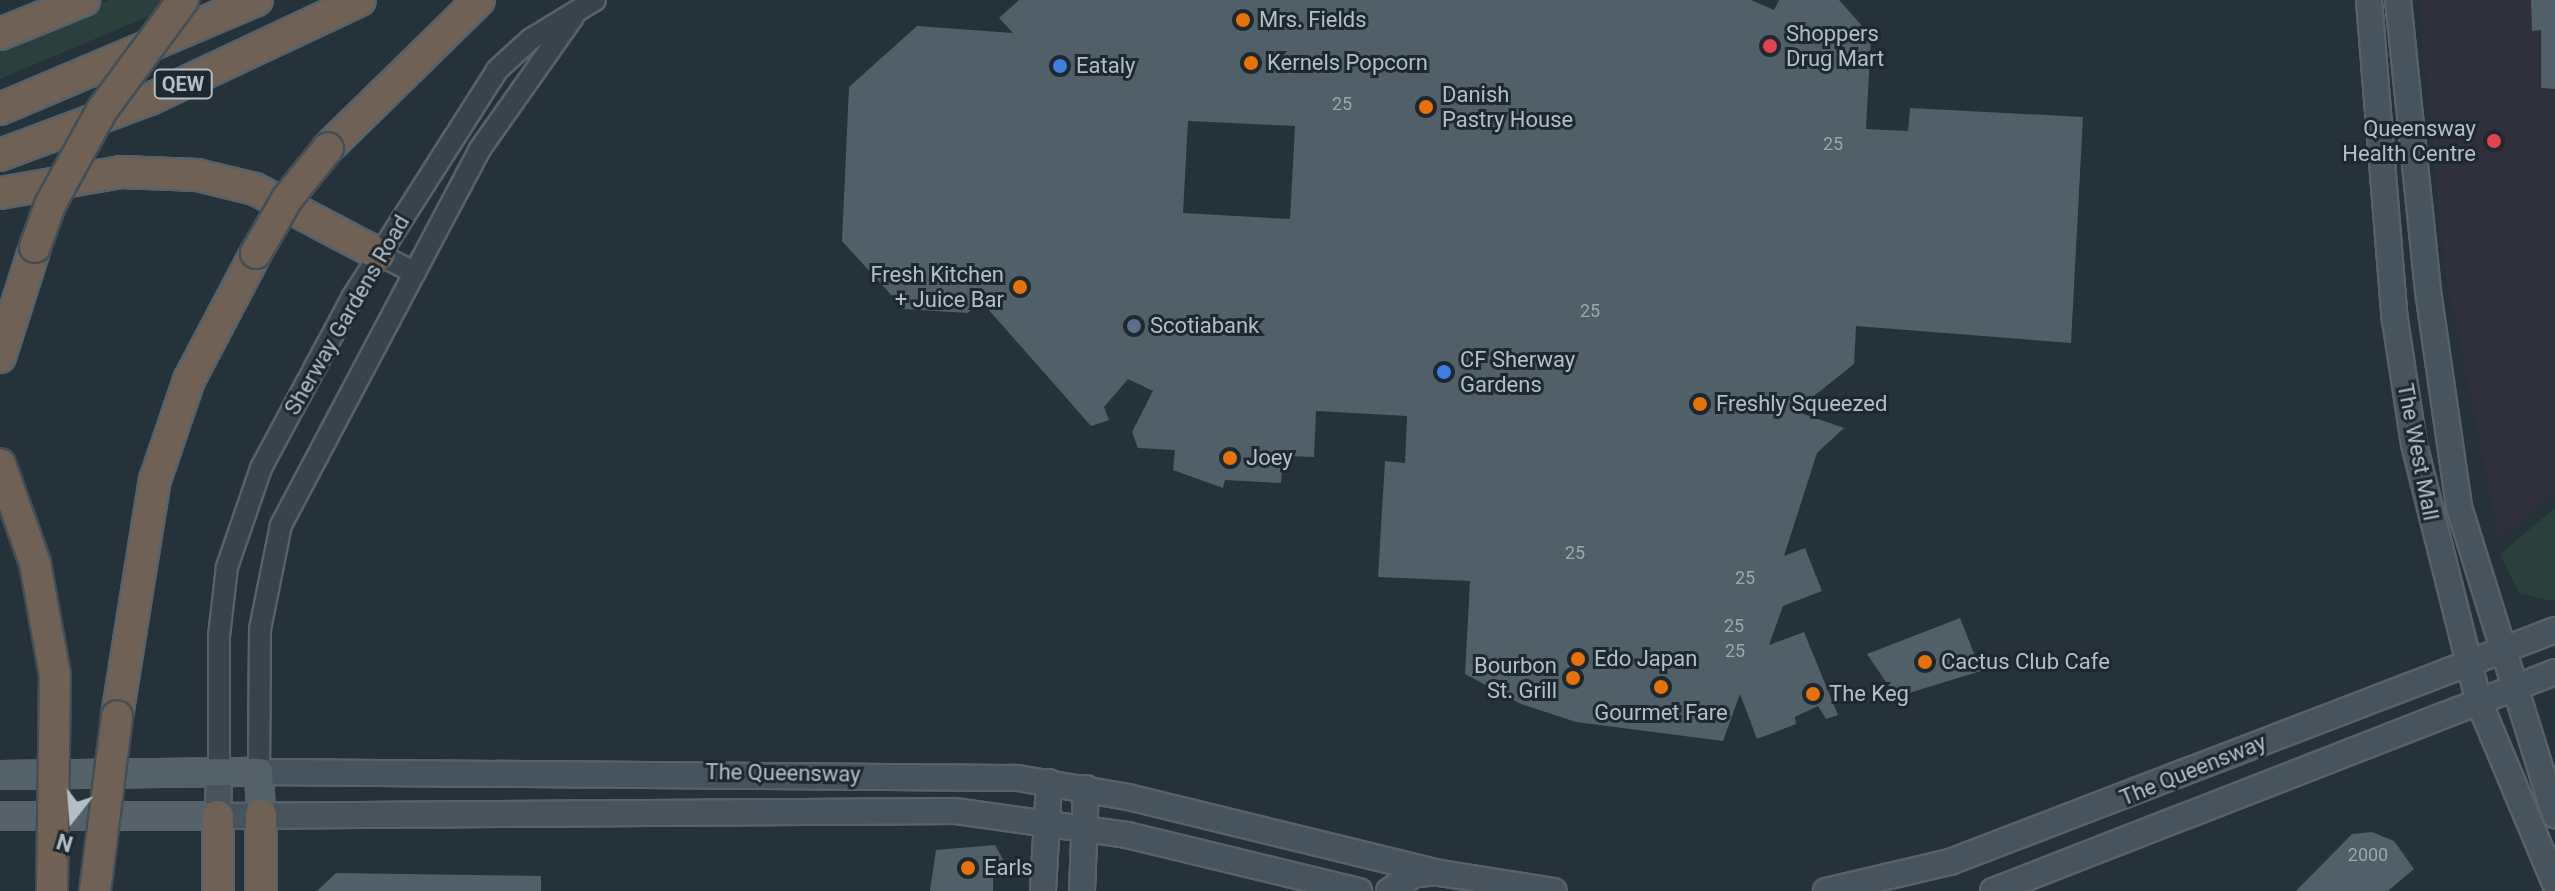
<!DOCTYPE html>
<style>
body{margin:0}
#map{position:relative;width:2555px;height:891px;overflow:hidden;background:#25323a;font-family:Roboto,sans-serif}
div>[style]{position:absolute}
.medical>*{inset:0;background:#30303c}
.green>*{inset:0;background:#2b403d}
.building>*{inset:0;background:#505f68}
.roads{filter:drop-shadow(2px 0 #566168) drop-shadow(-2px 0 #566168) drop-shadow(0 2px #566168) drop-shadow(0 -2px #566168)}
.tertiary>*{height:20px;margin:-10px;padding:0 10px;transform-origin:10px;border-radius:10px;background:#38434b}
.secondary>*{height:24px;margin:-12px;padding:0 12px;transform-origin:12px;border-radius:12px;background:#47535d}
.primary>*{height:26px;margin:-13px;padding:0 13px;transform-origin:13px;border-radius:13px;background:#56626a}
.motorway>*{height:30px;margin:-15px;padding:0 15px;transform-origin:15px;border-radius:15px;background:#706156}
.bridges{filter:drop-shadow(2px 0 #434e55) drop-shadow(-2px 0 #434e55) drop-shadow(0 2px #434e55) drop-shadow(0 -2px #434e55)}
.motorway-bridge>*{height:30px;margin:-15px;padding:0 15px;transform-origin:15px;border-radius:15px;background:#706156}
.dots>*{width:22px;height:22px;translate:-50% -50%;box-sizing:border-box;border:4px solid #1d282f;border-radius:50%}
span{translate:-50% -50%;white-space:nowrap;text-align:center;line-height:1.15;-webkit-text-stroke:6px #1d282f;paint-order:stroke}
.number-label{font-size:18px;color:#9ba6ae}
.number-label span{-webkit-text-stroke-width:0}
.shield-label span{padding:2px 6px;background:#1d282f;border:2px solid;border-radius:6px;-webkit-text-stroke-width:0}
.shield-label{font-size:20px;color:#b4bec6;font-weight:700}
.poi-label{font-size:22px;color:#b4bec6}
.left{translate:0 -50%;text-align:left}
.right{translate:-100% -50%;text-align:right}
.street-label{font-size:22px;color:#b4bec6}
.north{position:absolute;left:32px;top:779px;width:80px;height:80px;-webkit-text-stroke:6px #1d282f;paint-order:stroke;rotate:197deg;font-size:22px;font-weight:700;line-height:32px;text-align:center;color:#b4bec6}
.north::after{content:'';display:block;margin:auto;width:28px;height:36px;background:#b4bec6;clip-path:polygon(50% 0,100% 100%,50% 72%,0 100%)}
</style>
<div id="map">
<div class="medical">
<div style="clip-path:polygon(2419px 0,2555px 0,2555px 494px,2499px 540px,2445px 274px)"></div>
</div>
<div class="green">
<div style="clip-path:polygon(109px 0,187px 0,0 79px,0 45px)"></div>
<div style="clip-path:polygon(2555px 508px,2555px 600px,2551px 601px,2519px 593px,2500px 554px)"></div>
</div>
<div class="building">
<div style="clip-path:polygon(evenodd,1019px 0,1751px 0,1774px 10px,1779px 0,1839px 0,1871px 36px,1866px 129px,1908px 131px,1910px 108px,2083px 117px,2071px 343px,1856px 326px,1854px 364px,1795px 411px,1844px 428px,1817px 453px,1784px 556px,1805px 548px,1822px 591px,1783px 606px,1769px 645px,1804px 632px,1838px 715px,1826px 719px,1818px 706px,1795px 717px,1796px 724px,1757px 739px,1740px 694px,1723px 741px,1576px 722px,1521px 704px,1465px 674px,1470px 581px,1378px 577px,1385px 461px,1405px 463px,1407px 416px,1316px 411px,1314px 457px,1283px 456px,1281px 483px,1225px 480px,1223px 488px,1173px 470px,1175px 450px,1138px 448px,1132px 432px,1153px 391px,1128px 379px,1104px 407px,1109px 420px,1091px 426px,980px 300px,968px 313px,904px 309px,842px 241px,849px 87px,917px 26px,1013px 33px,999px 18px,1019px 0,1188px 121px,1295px 126px,1290px 219px,1183px 213px,1188px 121px)"></div>
<div style="clip-path:polygon(2531px 0,2555px 0,2555px 89px,2541px 88px,2541px 30px,2532px 31px)"></div>
<div style="clip-path:polygon(1960px 618px,1981px 671px,1896px 697px,1867px 654px)"></div>
<div style="clip-path:polygon(2372px 832px,2394px 841px,2414px 869px,2388px 891px,2296px 891px,2352px 834px)"></div>
<div style="clip-path:polygon(995px 845px,1005px 863px,993px 872px,993px 891px,930px 891px,936px 850px)"></div>
<div style="clip-path:polygon(336px 873px,541px 876px,541px 891px,317px 891px)"></div>
</div>
<div class="roads">
<div class="tertiary">
<div style="left:380px;top:255px;width:39px;rotate:27deg"></div>
<div style="left:259px;top:772px;width:143px;rotate:-89.6deg"></div>
<div style="left:260px;top:629px;width:106px;rotate:-78.6deg"></div>
<div style="left:281px;top:525px;width:425px;rotate:-62.1deg"></div>
<div style="left:480px;top:149px;width:161px;rotate:-54.8deg"></div>
<div style="left:219px;top:774px;width:138px;rotate:-90deg"></div>
<div style="left:219px;top:636px;width:69px;rotate:-83.4deg"></div>
<div style="left:227px;top:567px;width:105px;rotate:-71deg"></div>
<div style="left:261px;top:468px;width:193px;rotate:-61.8deg"></div>
<div style="left:352px;top:298px;width:270px;rotate:-57.5deg"></div>
<div style="left:497px;top:70px;width:46px;rotate:-42.4deg"></div>
<div style="left:531px;top:39px;width:75px;rotate:-31.4deg"></div>
</div>
<div class="secondary">
<div style="left:2369px;top:0;width:321px;rotate:85.4deg"></div>
<div style="left:2395px;top:320px;width:125px;rotate:81.3deg"></div>
<div style="left:2414px;top:444px;width:266px;rotate:75.9deg"></div>
<div style="left:2479px;top:702px;width:197px;rotate:67.3deg"></div>
<div style="left:2398px;top:0;width:293px;rotate:84.1deg"></div>
<div style="left:2428px;top:291px;width:218px;rotate:81.8deg"></div>
<div style="left:2459px;top:507px;width:323px;rotate:72.7deg"></div>
<div style="left:259px;top:772px;width:759px;rotate:0.45deg"></div>
<div style="left:1018px;top:778px;width:112px;rotate:9.8deg"></div>
<div style="left:1128px;top:797px;width:321px;rotate:13.7deg"></div>
<div style="left:1440px;top:873px;width:115px;rotate:9deg"></div>
<div style="left:219px;top:774px;width:42px;rotate:91.4deg"></div>
<div style="left:218px;top:816px;width:737px;rotate:-0.39deg"></div>
<div style="left:955px;top:811px;width:174px;rotate:7.9deg"></div>
<div style="left:1127px;top:835px;width:239px;rotate:13.6deg"></div>
<div style="left:1043px;top:891px;width:109px;rotate:-86.8deg"></div>
<div style="left:1082px;top:891px;width:103px;rotate:-87.8deg"></div>
<div style="left:1389px;top:891px;width:31px;rotate:-33deg"></div>
<div style="left:1415px;top:874px;width:14px;rotate:-4deg"></div>
<div style="left:1826px;top:891px;width:127px;rotate:-13.2deg"></div>
<div style="left:1950px;top:862px;width:648px;rotate:-20.98deg"></div>
<div style="left:1993px;top:891px;width:603px;rotate:-21.29deg"></div>
</div>
<div class="primary">
<div style="left:0;top:775px;width:259px;rotate:-0.7deg"></div>
<div style="left:259px;top:772px;width:43px;rotate:87.3deg"></div>
<div style="left:0;top:816px;width:218px"></div>
</div>
<div class="motorway">
<div style="left:0;top:34px;width:91px;rotate:-22deg"></div>
<div style="left:0;top:109px;width:279px;rotate:-23deg"></div>
<div style="left:328px;top:148px;width:211px;rotate:-44.4deg"></div>
<div style="left:0;top:155px;width:160px;rotate:-20.5deg"></div>
<div style="left:150px;top:99px;width:232px;rotate:-25.2deg"></div>
<div style="left:0;top:193px;width:123px;rotate:-9.8deg"></div>
<div style="left:121px;top:172px;width:76px;rotate:2.3deg"></div>
<div style="left:197px;top:175px;width:60px;rotate:13.6deg"></div>
<div style="left:255px;top:189px;width:141px;rotate:27.8deg"></div>
<div style="left:0;top:357px;width:115px;rotate:-72.3deg"></div>
<div style="left:117px;top:716px;width:239px;rotate:-80.9deg"></div>
<div style="left:155px;top:480px;width:106px;rotate:-71.2deg"></div>
<div style="left:189px;top:380px;width:144px;rotate:-62.2deg"></div>
<div style="left:261px;top:815px;width:76px;rotate:90deg"></div>
<div style="left:218px;top:816px;width:75px;rotate:90deg"></div>
</div>
</div>
<div class="bridges">
<div class="motorway-bridge">
<div style="left:35px;top:247px;width:45px;rotate:-70.3deg"></div>
<div style="left:50px;top:205px;width:108px;rotate:-61.3deg"></div>
<div style="left:102px;top:110px;width:137px;rotate:-53.6deg"></div>
<div style="left:256px;top:253px;width:62px;rotate:-60.1deg"></div>
<div style="left:287px;top:199px;width:65px;rotate:-51.2deg"></div>
<div style="left:0;top:464px;width:105px;rotate:70.5deg"></div>
<div style="left:35px;top:563px;width:114px;rotate:79.9deg"></div>
<div style="left:55px;top:675px;width:216px;rotate:90.8deg"></div>
<div style="left:95px;top:891px;width:176px;rotate:-82.8deg"></div>
</div>
</div>
<div class="dots">
<div style="left:1243px;top:20px;background:#e8710a"></div>
<div style="left:1770px;top:46px;background:#e0444e"></div>
<div style="left:1251px;top:63px;background:#e8710a"></div>
<div style="left:1060px;top:66px;background:#3f7fe0"></div>
<div style="left:1426px;top:107px;background:#e8710a"></div>
<div style="left:2494px;top:141px;background:#e0444e"></div>
<div style="left:1020px;top:287px;background:#e8710a"></div>
<div style="left:1134px;top:326px;background:#5c6f8a"></div>
<div style="left:1444px;top:372px;background:#3f7fe0"></div>
<div style="left:1700px;top:404px;background:#e8710a"></div>
<div style="left:1230px;top:458px;background:#e8710a"></div>
<div style="left:1578px;top:659px;background:#e8710a"></div>
<div style="left:1925px;top:662px;background:#e8710a"></div>
<div style="left:1573px;top:678px;background:#e8710a"></div>
<div style="left:1661px;top:687px;background:#e8710a"></div>
<div style="left:1813px;top:694px;background:#e8710a"></div>
<div style="left:968px;top:868px;background:#e8710a"></div>
</div>
<div class="number-label">
<span style="left:1342px;top:104px">25</span>
<span style="left:1833px;top:144px">25</span>
<span style="left:1590px;top:311px">25</span>
<span style="left:1575px;top:553px">25</span>
<span style="left:1745px;top:578px">25</span>
<span style="left:1734px;top:626px">25</span>
<span style="left:1735px;top:651px">25</span>
<span style="left:2368px;top:855px">2000</span>
</div>
<div class="shield-label">
<span style="left:183px;top:84px">QEW</span>
</div>
<div class="poi-label">
<span class="left" style="left:1259px;top:20px">Mrs. Fields</span>
<span class="left" style="left:1786px;top:46px">Shoppers<br>Drug Mart</span>
<span class="left" style="left:1267px;top:63px">Kernels Popcorn</span>
<span class="left" style="left:1076px;top:66px">Eataly</span>
<span class="left" style="left:1442px;top:107px">Danish<br>Pastry House</span>
<span class="right" style="left:2476px;top:141px">Queensway<br>Health Centre</span>
<span class="right" style="left:1004px;top:287px">Fresh Kitchen<br>+ Juice Bar</span>
<span class="left" style="left:1150px;top:326px">Scotiabank</span>
<span class="left" style="left:1460px;top:372px">CF Sherway<br>Gardens</span>
<span class="left" style="left:1716px;top:404px">Freshly Squeezed</span>
<span class="left" style="left:1246px;top:458px">Joey</span>
<span class="left" style="left:1594px;top:659px">Edo Japan</span>
<span class="left" style="left:1941px;top:662px">Cactus Club Cafe</span>
<span class="right" style="left:1557px;top:678px">Bourbon<br>St. Grill</span>
<span class="left" style="left:1829px;top:694px">The Keg</span>
<span style="left:1661px;top:713px">Gourmet Fare</span>
<span class="left" style="left:984px;top:868px">Earls</span>
</div>
<div class="street-label">
<span style="left:347px;top:315px;rotate:-60deg">Sherway Gardens Road</span>
<span style="left:2418px;top:452px;rotate:79deg">The West Mall</span>
<span style="left:2193px;top:770px;rotate:-22deg">The Queensway</span>
<span style="left:783px;top:773px;rotate:1deg">The Queensway</span>
</div>
<div class="north">N</div>
</div>
